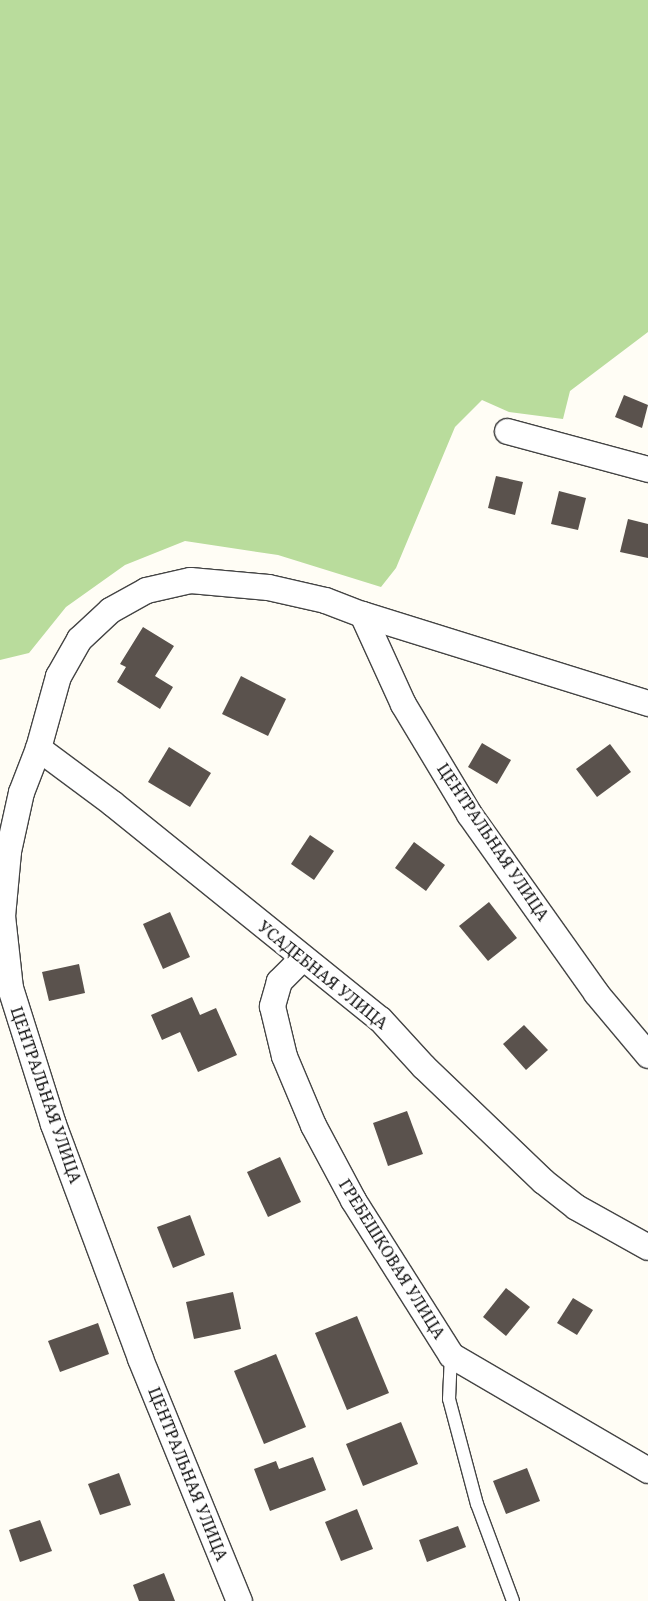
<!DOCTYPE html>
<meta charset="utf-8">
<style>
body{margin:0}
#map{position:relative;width:648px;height:1601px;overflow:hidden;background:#fffdf5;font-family:"Noto Serif",serif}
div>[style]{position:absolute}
.forest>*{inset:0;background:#b9dc9c}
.building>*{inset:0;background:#5a524d}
.roads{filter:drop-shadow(1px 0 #444) drop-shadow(-1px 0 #444) drop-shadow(0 1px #444) drop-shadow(0 -1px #444)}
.lane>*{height:12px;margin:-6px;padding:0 6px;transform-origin:6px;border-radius:6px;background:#fff}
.street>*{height:25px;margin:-12.5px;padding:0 12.5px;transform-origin:12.5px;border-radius:12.5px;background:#fff}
span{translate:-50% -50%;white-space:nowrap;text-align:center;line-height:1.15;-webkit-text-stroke:5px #fff;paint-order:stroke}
.street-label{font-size:16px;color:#111}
</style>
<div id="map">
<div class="forest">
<div style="clip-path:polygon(0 0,648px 0,648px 332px,570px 391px,563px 419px,509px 412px,482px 400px,455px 427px,396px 568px,381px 587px,278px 555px,185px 541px,125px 565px,66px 607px,29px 653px,0 660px)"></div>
</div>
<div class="building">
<div style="clip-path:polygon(624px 395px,648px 405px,642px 428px,615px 417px)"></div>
<div style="clip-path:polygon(496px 476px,523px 482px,515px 515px,488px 508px)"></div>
<div style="clip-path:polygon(559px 491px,586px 498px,578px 530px,551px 524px)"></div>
<div style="clip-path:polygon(628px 519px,648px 524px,648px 558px,620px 552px)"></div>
<div style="clip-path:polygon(143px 627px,174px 646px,155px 676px,173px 687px,160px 709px,117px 682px,126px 667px,120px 664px)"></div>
<div style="clip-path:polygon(241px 676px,286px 699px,268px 736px,222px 714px)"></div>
<div style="clip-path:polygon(482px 743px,511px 760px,497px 784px,468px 767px)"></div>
<div style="clip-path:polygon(610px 744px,631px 772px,597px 797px,576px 769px)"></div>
<div style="clip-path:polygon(169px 747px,211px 773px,190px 807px,148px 782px)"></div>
<div style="clip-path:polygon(310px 835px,334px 851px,314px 880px,291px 864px)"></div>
<div style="clip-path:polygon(414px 842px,445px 865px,426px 891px,395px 868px)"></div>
<div style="clip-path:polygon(489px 902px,517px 938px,488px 961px,459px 926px)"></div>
<div style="clip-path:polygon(170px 912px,190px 957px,163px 969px,143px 924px)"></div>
<div style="clip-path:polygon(79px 964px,85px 993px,49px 1001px,42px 972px)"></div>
<div style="clip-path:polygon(192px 997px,200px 1015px,216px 1008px,237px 1055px,198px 1072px,180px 1032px,162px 1040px,151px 1015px)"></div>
<div style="clip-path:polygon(524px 1025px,548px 1050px,526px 1070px,503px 1044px)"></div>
<div style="clip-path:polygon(407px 1111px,423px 1154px,388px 1166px,373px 1123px)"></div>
<div style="clip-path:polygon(280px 1157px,301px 1202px,268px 1217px,247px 1172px)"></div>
<div style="clip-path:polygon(190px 1215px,205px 1255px,173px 1268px,157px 1227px)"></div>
<div style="clip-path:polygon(506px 1288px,530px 1307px,506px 1336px,483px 1317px)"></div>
<div style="clip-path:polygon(233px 1292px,241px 1329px,194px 1339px,186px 1302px)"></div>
<div style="clip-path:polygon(573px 1298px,593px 1310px,577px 1335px,557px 1323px)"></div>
<div style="clip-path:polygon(357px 1316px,389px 1393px,347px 1410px,315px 1333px)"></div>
<div style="clip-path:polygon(98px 1323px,109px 1354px,60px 1372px,48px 1341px)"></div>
<div style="clip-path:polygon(276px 1354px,306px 1427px,264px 1444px,234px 1371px)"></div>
<div style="clip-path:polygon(401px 1422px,418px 1464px,363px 1486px,346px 1444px)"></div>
<div style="clip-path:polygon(313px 1457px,326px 1490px,270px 1511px,254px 1469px,276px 1461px,279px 1469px)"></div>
<div style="clip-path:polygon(527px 1468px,540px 1501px,506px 1514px,493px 1481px)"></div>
<div style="clip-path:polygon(119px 1473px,131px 1505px,100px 1515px,88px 1484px)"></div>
<div style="clip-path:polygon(357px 1509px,373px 1549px,341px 1561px,325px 1522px)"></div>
<div style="clip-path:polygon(40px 1520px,52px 1551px,20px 1562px,9px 1530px)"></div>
<div style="clip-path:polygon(458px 1526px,466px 1547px,427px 1562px,419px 1540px)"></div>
<div style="clip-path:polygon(164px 1573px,175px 1601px,139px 1601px,133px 1585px)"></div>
</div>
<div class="roads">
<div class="lane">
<div style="left:451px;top:1355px;width:44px;rotate:92.6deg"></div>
<div style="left:449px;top:1399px;width:109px;rotate:75.1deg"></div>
<div style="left:477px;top:1504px;width:103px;rotate:69.6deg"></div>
</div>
<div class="street">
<div style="left:507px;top:431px;width:146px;rotate:15.1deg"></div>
<div style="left:362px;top:614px;width:300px;rotate:17.3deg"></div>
<div style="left:38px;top:748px;width:92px;rotate:36.6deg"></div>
<div style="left:112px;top:803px;width:344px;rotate:38.9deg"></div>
<div style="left:380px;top:1019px;width:64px;rotate:47.5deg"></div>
<div style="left:423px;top:1066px;width:166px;rotate:43.8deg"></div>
<div style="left:543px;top:1181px;width:42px;rotate:38.2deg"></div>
<div style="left:576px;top:1207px;width:82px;rotate:29.1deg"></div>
<div style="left:302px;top:958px;width:33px;rotate:135deg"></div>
<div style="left:279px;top:981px;width:26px;rotate:106deg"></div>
<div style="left:272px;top:1006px;width:51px;rotate:76.5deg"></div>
<div style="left:284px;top:1056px;width:75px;rotate:67.2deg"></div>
<div style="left:313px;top:1125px;width:85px;rotate:61.9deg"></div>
<div style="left:353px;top:1200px;width:183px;rotate:57.7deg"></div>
<div style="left:451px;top:1355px;width:228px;rotate:30.3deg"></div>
<div style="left:239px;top:1601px;width:262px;rotate:-112.2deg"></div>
<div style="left:140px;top:1358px;width:250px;rotate:-110.4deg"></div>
<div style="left:53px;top:1124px;width:143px;rotate:-107.5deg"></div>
<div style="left:10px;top:988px;width:72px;rotate:-96.3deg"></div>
<div style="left:2px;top:916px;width:65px;rotate:-84.7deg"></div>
<div style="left:8px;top:851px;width:60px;rotate:-77.6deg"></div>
<div style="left:21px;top:792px;width:47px;rotate:-68.9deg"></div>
<div style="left:38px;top:748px;width:75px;rotate:-74.5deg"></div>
<div style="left:58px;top:676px;width:43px;rotate:-60.4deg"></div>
<div style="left:79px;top:639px;width:42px;rotate:-43.1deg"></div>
<div style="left:110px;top:610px;width:41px;rotate:-29.1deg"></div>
<div style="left:146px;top:590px;width:45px;rotate:-12.8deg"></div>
<div style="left:190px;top:580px;width:78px;rotate:5.1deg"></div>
<div style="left:268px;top:587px;width:58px;rotate:12.8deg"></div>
<div style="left:325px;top:600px;width:40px;rotate:21deg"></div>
<div style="left:362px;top:614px;width:99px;rotate:65.5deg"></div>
<div style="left:403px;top:704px;width:128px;rotate:59deg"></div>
<div style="left:469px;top:814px;width:219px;rotate:54.6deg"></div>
<div style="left:596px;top:993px;width:81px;rotate:50deg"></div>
</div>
</div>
<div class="street-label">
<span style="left:493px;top:842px;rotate:56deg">ЦЕНТРАЛЬНАЯ УЛИЦА</span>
<span style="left:323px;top:975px;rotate:39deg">УСАДЕБНАЯ УЛИЦА</span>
<span style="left:46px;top:1095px;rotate:71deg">ЦЕНТРАЛЬНАЯ УЛИЦА</span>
<span style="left:392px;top:1259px;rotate:58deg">ГРЕБЕШКОВАЯ УЛИЦА</span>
<span style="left:188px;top:1474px;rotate:68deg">ЦЕНТРАЛЬНАЯ УЛИЦА</span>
</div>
</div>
